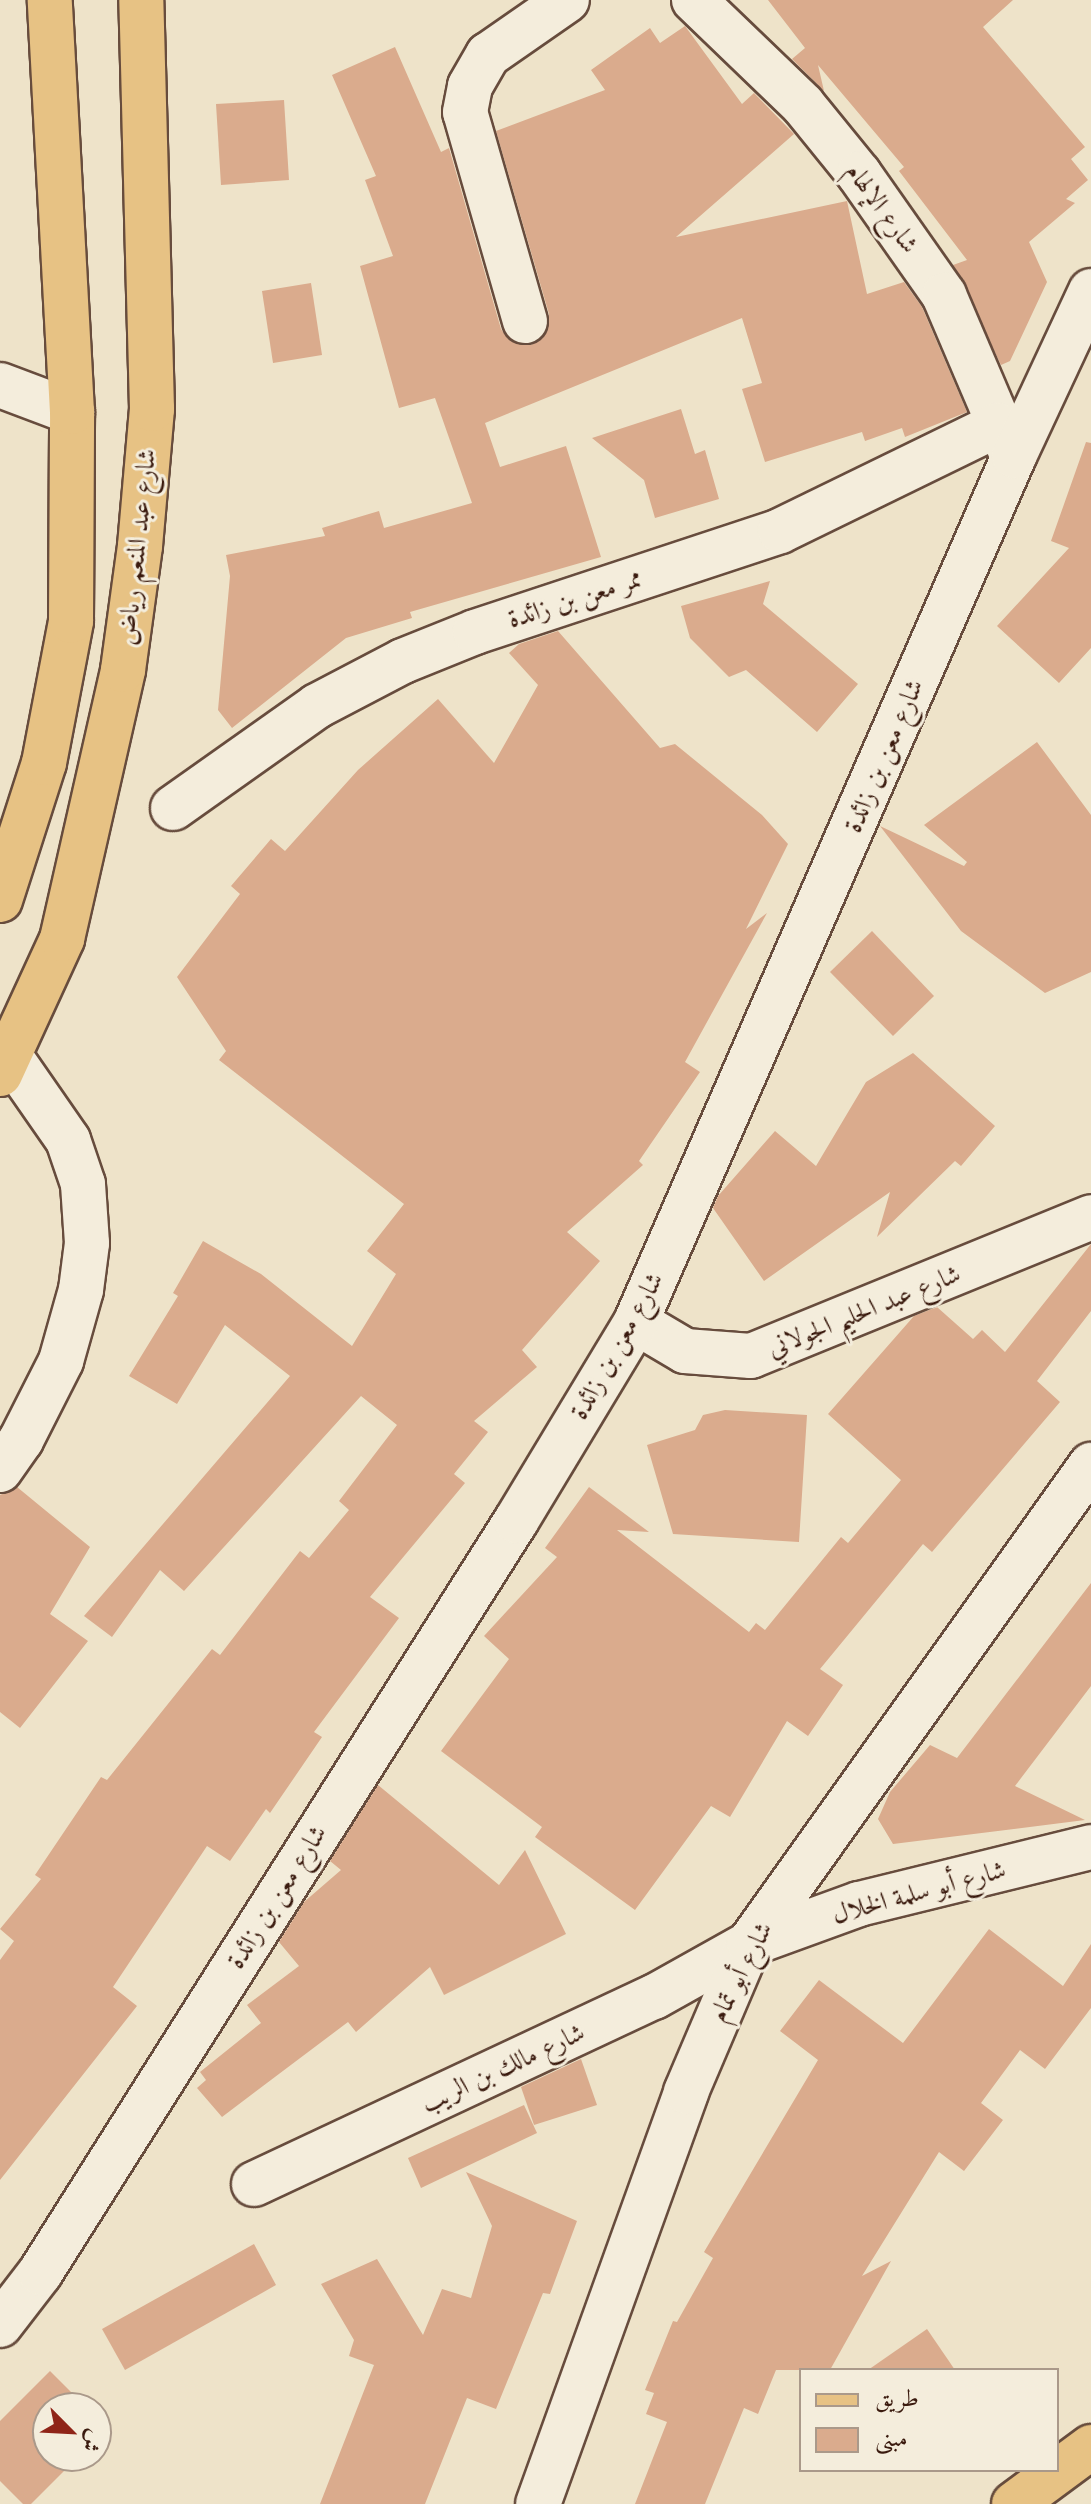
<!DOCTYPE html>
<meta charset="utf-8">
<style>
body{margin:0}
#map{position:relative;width:1091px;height:2504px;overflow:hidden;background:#eee3c9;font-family:Cardo,Amiri,serif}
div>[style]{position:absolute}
.building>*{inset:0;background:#daab8d}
.roads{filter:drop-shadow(2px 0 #674c3d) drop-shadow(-2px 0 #674c3d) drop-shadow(0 2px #674c3d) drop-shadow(0 -2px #674c3d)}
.minor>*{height:44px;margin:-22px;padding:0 22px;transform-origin:22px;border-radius:22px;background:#f4eddc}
.major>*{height:44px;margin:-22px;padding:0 22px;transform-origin:22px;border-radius:22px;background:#e7c284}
span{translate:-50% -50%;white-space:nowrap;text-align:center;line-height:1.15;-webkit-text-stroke:6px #f4eddc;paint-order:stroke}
.street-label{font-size:26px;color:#3a1a0e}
.legend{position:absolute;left:799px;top:2368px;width:260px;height:104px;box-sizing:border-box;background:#f4eddc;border:2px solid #aa998a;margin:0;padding:10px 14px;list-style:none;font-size:24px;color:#3a1a0e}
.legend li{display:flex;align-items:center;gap:16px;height:40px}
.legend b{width:40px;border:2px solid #aa998a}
.north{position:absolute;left:32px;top:2392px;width:80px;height:80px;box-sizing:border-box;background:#f4eddc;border:2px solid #aa998a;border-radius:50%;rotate:114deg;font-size:22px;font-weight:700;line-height:32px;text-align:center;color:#3a1a0e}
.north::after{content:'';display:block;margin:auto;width:28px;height:36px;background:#8f2418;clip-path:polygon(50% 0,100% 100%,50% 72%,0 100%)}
</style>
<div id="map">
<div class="building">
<div style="clip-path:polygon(768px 0,1013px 0,983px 27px,1085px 147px,1071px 159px,1088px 180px,1066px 199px,1075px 203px,1029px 242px,1047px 282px,1010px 361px,1001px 365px,953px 265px,967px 260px,899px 171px,904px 167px,818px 65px,824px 91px,792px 59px,805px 48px)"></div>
<div style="clip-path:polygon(685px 26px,742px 104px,754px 93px,794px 134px,676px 237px,847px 201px,867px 294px,904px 282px,922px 307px,967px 412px,905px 437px,902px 428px,865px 441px,862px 432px,765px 462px,742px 389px,762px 383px,742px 318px,485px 423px,500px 467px,566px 446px,601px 557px,410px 612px,412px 618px,346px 638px,232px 728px,218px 710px,230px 576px,226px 555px,325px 536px,322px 528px,379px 511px,384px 528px,472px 503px,435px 398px,399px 408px,360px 266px,393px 256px,365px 180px,376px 176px,332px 75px,395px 47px,441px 152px,449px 148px,501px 329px,508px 339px,531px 345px,543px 338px,549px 314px,496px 131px,605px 90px,591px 70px,650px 28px,660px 43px)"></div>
<div style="clip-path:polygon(284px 100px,289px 180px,221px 185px,216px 104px)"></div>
<div style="clip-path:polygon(311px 283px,322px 355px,273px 363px,262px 291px)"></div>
<div style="clip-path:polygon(681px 409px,695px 454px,705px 450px,719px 499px,655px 518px,644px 480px,592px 438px)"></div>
<div style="clip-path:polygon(1086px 442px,1091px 443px,1091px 648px,1059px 683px,997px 626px,1069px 548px,1051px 541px)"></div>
<div style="clip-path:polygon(770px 581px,763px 604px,858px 684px,817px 732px,746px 670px,729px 677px,690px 638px,681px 606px)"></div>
<div style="clip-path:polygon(558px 631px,660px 748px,675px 744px,762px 815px,788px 844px,746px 929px,767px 913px,685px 1062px,700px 1072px,639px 1161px,643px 1165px,567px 1232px,600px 1261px,522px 1350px,537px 1367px,474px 1421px,488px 1432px,454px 1474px,465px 1483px,370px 1597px,399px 1618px,314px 1732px,322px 1737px,270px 1813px,266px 1809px,230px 1861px,207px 1846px,113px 1987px,137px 2006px,0 2180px,0 1960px,14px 1941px,0 1929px,41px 1879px,35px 1875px,101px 1777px,107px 1780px,212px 1649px,220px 1655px,300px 1551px,309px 1558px,349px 1510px,339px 1501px,397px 1425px,361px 1396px,184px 1591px,160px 1570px,112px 1637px,84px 1616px,290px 1376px,225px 1325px,177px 1404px,129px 1376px,178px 1296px,173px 1293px,203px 1241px,261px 1274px,352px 1346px,396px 1274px,367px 1251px,404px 1204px,219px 1060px,226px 1051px,177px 977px,240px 894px,231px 886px,271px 839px,285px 851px,358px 770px,438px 699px,494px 763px,538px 685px,509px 653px,519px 644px)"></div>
<div style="clip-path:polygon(1037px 742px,1091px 815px,1091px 972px,1045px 993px,961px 931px,880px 826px,964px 866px,967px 862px,924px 825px)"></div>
<div style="clip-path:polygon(872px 931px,934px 996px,893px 1036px,830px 972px)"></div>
<div style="clip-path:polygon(913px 1053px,995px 1126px,961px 1166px,955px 1161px,877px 1237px,890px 1192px,764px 1281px,713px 1208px,718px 1196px,775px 1131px,816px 1166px,866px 1082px)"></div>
<div style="clip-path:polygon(1091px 1244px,1091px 1311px,1037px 1381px,1060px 1402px,932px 1552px,923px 1544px,820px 1669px,843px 1685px,808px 1736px,787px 1721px,730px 1817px,711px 1806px,635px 1910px,535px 1837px,542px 1827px,441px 1751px,509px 1659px,484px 1636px,557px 1557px,545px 1548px,589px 1487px,649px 1532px,617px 1530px,749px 1632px,756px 1623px,765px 1630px,841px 1537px,848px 1543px,901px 1480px,828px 1414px,914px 1316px,937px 1307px,973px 1339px,982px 1330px,1005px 1352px)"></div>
<div style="clip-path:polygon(725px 1410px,807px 1415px,799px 1542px,673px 1534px,647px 1445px,695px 1430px,703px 1415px)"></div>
<div style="clip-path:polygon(17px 1487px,90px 1547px,50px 1614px,88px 1641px,20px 1728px,0 1712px,0 1495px)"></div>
<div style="clip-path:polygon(1091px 1583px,1091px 1686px,1015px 1786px,1085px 1820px,893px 1844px,878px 1819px,890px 1792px,930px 1745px,957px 1758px)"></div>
<div style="clip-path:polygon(378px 1785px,499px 1885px,525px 1850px,566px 1934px,444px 1995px,430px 1967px,356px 2032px,348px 2022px,222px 2117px,197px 2088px,206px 2080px,200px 2072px,261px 2023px,247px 2005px,299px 1966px,279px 1942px,304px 1902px,341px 1870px,330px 1861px)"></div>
<div style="clip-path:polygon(989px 1929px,1063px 1986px,1091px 1944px,1091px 2008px,1045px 2069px,1020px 2050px,981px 2103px,1003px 2120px,964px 2171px,939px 2152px,862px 2276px,891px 2261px,830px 2370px,776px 2370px,758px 2414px,744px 2408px,705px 2504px,635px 2504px,667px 2422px,646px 2414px,654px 2393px,645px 2390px,673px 2321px,677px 2322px,713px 2258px,704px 2252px,818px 2060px,780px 2031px,819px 1980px,903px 2043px)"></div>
<div style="clip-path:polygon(581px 2059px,597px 2105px,534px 2125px,521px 2087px)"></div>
<div style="clip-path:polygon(524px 2105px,537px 2133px,421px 2188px,408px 2158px)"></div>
<div style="clip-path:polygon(466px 2172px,577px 2221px,550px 2294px,543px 2293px,496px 2409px,467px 2398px,425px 2504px,320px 2504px,374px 2365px,349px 2356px,354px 2340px,321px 2284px,377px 2259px,423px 2335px,442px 2289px,471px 2298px,492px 2226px)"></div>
<div style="clip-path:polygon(254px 2244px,276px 2285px,125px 2370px,102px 2329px)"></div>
<div style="clip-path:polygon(927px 2329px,955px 2370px,868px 2370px)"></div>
<div style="clip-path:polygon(50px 2371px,87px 2408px,48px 2408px,48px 2456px,79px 2456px,31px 2504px,23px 2504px,0 2481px,0 2421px)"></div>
</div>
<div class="roads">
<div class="minor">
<div style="left:694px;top:0;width:151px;rotate:43.9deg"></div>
<div style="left:803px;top:105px;width:89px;rotate:50.9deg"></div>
<div style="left:859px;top:174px;width:148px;rotate:54.9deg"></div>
<div style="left:944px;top:295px;width:168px;rotate:66.9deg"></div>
<div style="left:525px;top:321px;width:217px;rotate:-106deg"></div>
<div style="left:465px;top:112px;width:26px;rotate:-79deg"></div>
<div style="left:470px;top:86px;width:36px;rotate:-60deg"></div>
<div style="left:488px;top:55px;width:96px;rotate:-34.8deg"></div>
<div style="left:0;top:385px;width:77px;rotate:20.6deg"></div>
<div style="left:173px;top:808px;width:176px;rotate:-35.3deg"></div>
<div style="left:317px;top:706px;width:97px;rotate:-27.6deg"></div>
<div style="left:403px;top:661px;width:78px;rotate:-21.9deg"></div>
<div style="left:475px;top:632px;width:321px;rotate:-18.3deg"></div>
<div style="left:780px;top:531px;width:242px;rotate:-26deg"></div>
<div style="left:636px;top:1322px;width:57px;rotate:30.6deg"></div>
<div style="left:685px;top:1351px;width:66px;rotate:4.3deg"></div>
<div style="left:751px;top:1356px;width:367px;rotate:-22.2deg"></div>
<div style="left:0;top:1470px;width:37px;rotate:-55deg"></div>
<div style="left:21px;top:1440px;width:89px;rotate:-63.1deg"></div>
<div style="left:61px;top:1361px;width:74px;rotate:-74.3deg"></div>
<div style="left:81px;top:1290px;width:47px;rotate:-82.7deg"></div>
<div style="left:87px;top:1243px;width:59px;rotate:-93.9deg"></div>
<div style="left:83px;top:1184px;width:46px;rotate:-108.8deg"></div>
<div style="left:68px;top:1140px;width:100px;rotate:-124.8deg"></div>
<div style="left:254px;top:2184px;width:442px;rotate:-25.1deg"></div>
<div style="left:654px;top:1997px;width:109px;rotate:-29.2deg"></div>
<div style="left:749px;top:1944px;width:117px;rotate:-20deg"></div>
<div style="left:859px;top:1904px;width:239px;rotate:-13.8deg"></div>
<div style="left:0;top:2325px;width:66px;rotate:-52.4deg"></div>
<div style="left:40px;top:2273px;width:890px;rotate:-57.67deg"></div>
<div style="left:516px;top:1521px;width:232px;rotate:-58.9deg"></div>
<div style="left:636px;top:1322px;width:945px;rotate:-66.42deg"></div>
<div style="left:1014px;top:456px;width:182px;rotate:-65deg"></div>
<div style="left:538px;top:2504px;width:438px;rotate:-70.2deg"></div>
<div style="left:686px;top:2092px;width:161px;rotate:-66.9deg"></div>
<div style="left:749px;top:1944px;width:589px;rotate:-54.47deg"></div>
</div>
<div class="major">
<div style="left:0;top:900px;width:144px;rotate:-72.2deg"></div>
<div style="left:44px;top:763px;width:145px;rotate:-79.2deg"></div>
<div style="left:71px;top:621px;width:209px;rotate:-89.7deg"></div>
<div style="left:72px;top:412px;width:413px;rotate:-93.1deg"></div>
<div style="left:0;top:1074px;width:149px;rotate:-65.3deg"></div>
<div style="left:62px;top:939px;width:276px;rotate:-77.2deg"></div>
<div style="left:123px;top:670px;width:125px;rotate:-82.2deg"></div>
<div style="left:140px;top:546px;width:138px;rotate:-85deg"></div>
<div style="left:152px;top:409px;width:409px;rotate:-91.5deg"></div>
<div style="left:1014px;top:2504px;width:96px;rotate:-36.5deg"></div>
</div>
</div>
<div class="street-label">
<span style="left:882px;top:208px;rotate:54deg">شارع الإلهام</span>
<span style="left:137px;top:547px;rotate:-84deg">شارع عبد المنعم رياض</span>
<span style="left:575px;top:599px;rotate:-18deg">ممر معن بن زائدة</span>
<span style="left:884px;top:756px;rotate:-67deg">شارع معن بن زائدة</span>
<span style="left:864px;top:1311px;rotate:-22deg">شارع عبد الحليم الجولاني</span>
<span style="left:617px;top:1346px;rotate:-61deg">شارع معن بن زائدة</span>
<span style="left:919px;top:1892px;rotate:-15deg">شارع أبو سلمة الخلال</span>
<span style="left:277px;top:1897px;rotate:-58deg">شارع معن بن زائدة</span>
<span style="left:741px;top:1972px;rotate:-63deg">شارع أبو تمام</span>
<span style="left:503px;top:2068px;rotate:-25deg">شارع مالك بن الريب</span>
</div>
<ul class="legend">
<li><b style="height:10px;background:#e7c284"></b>طريق</li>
<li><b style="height:22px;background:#daab8d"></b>مبنى</li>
</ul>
<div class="north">ش</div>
</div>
